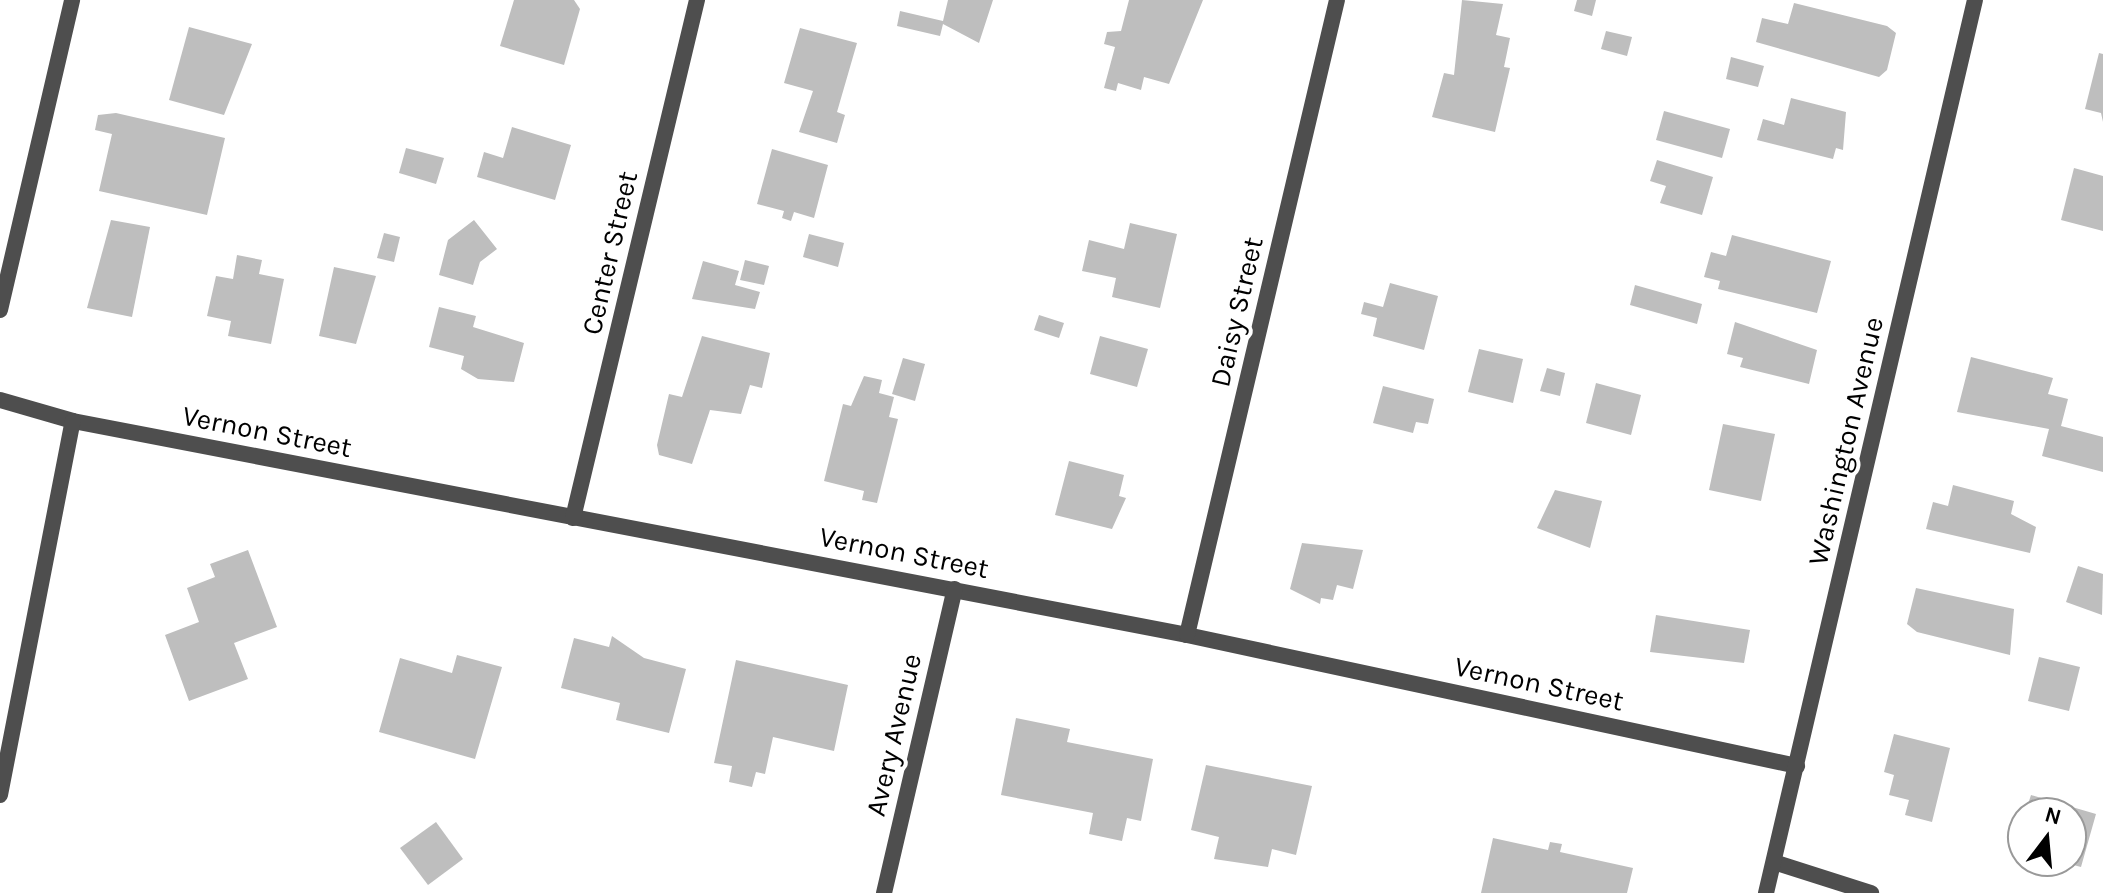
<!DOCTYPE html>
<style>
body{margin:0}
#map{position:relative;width:2103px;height:893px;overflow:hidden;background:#fff;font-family:Karla,sans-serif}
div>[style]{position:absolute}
.building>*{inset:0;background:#bebebe}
.minor>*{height:16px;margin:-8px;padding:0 8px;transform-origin:8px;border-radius:8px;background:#4e4e4e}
span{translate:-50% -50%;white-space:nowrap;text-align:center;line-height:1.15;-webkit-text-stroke:8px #fff;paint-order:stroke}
.street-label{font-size:28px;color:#000}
.north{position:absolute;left:2007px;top:797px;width:80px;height:80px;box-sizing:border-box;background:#fff;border:2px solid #999;border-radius:50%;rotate:16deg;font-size:22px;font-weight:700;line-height:32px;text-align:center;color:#000}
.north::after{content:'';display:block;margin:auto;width:28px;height:36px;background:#000;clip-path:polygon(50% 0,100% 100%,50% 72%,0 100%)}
</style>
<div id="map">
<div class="building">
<div style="clip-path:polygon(514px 0,574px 0,580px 9px,564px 65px,500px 46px)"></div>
<div style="clip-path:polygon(948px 0,993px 0,979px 43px,943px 24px,940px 36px,897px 26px,900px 11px,943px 21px)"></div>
<div style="clip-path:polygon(1129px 0,1203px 0,1169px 84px,1144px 77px,1141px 90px,1118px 83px,1116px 91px,1104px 88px,1115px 47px,1104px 44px,1107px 32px,1121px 31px)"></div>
<div style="clip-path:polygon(1462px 0,1503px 4px,1496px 35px,1510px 38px,1504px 67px,1510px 68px,1495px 132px,1432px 117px,1444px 73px,1454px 75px)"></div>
<div style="clip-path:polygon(1577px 0,1596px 0,1592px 16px,1574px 11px)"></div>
<div style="clip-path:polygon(1794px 3px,1887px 26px,1896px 33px,1887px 70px,1879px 77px,1756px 42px,1762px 18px,1788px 24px)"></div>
<div style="clip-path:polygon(189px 27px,252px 44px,224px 115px,169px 100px)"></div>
<div style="clip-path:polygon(800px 28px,857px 43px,837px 112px,845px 115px,837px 143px,799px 132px,813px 91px,784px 83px)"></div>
<div style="clip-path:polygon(1606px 31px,1632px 37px,1627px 56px,1601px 49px)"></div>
<div style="clip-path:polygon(2099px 53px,2103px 54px,2103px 122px,2101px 113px,2085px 109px)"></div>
<div style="clip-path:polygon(1731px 57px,1764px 66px,1758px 87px,1726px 79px)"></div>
<div style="clip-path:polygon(1791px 98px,1846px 112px,1843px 150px,1836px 148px,1833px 159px,1757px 140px,1763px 119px,1784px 125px)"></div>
<div style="clip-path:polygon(1664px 111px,1730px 129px,1722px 158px,1656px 140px)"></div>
<div style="clip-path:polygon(116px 113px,225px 138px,207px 215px,99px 191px,112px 134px,95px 130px,98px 115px)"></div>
<div style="clip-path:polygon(512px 127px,571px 145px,555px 200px,477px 177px,484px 152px,503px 158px)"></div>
<div style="clip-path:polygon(406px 148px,444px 158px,436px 184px,399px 173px)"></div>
<div style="clip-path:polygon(772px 149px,828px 165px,814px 218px,794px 212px,791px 221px,782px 218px,784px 211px,757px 204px)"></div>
<div style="clip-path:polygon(1657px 160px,1713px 177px,1702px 215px,1660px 203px,1666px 186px,1650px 181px)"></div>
<div style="clip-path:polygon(2074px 168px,2103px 176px,2103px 231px,2061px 220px)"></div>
<div style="clip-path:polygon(111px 220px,150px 227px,132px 317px,87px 308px)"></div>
<div style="clip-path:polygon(474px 220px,497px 249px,480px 262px,473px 285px,439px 275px,448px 240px)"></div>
<div style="clip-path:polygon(1130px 223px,1177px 234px,1160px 308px,1112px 297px,1116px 278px,1082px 271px,1089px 240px,1124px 249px)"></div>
<div style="clip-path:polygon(384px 233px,400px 237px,394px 262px,377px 258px)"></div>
<div style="clip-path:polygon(809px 234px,844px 243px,838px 267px,803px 257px)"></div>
<div style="clip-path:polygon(1732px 235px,1831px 261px,1817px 313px,1718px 289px,1720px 281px,1704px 277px,1711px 252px,1726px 256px)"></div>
<div style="clip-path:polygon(237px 255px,262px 260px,259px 274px,284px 279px,271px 344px,228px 336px,231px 321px,207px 316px,216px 276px,233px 279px)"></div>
<div style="clip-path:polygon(745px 260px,769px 266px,764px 285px,740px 280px)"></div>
<div style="clip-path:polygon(703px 261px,739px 271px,735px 285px,760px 292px,755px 309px,692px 299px)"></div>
<div style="clip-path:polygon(334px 267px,376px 276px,356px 344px,319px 336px)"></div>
<div style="clip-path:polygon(1390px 283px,1438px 296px,1424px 350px,1373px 336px,1377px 318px,1361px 314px,1364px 302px,1383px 307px)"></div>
<div style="clip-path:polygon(1635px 285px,1702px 304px,1697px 324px,1630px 305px)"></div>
<div style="clip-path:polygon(439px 307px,476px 316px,473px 327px,524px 343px,514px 382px,478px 379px,461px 369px,464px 356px,429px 347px)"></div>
<div style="clip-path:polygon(1039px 315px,1064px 323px,1059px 338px,1034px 330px)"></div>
<div style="clip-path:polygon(1735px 322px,1817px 350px,1809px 384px,1740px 367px,1743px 358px,1727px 354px)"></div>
<div style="clip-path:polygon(702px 336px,770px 353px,762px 388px,750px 385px,741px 414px,710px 410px,692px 464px,659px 455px,657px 445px,669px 394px,682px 397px)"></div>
<div style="clip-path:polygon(1100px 336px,1148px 349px,1137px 387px,1090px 374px)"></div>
<div style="clip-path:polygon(1479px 349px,1523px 359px,1513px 403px,1468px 392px)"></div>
<div style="clip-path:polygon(1971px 357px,2053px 378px,2048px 394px,2068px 399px,2061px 426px,2103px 437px,2103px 472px,2042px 456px,2049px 429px,1957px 412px)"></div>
<div style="clip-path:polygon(903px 358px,925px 364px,915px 401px,892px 394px)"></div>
<div style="clip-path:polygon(1547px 368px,1565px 373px,1560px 396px,1540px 391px)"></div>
<div style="clip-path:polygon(864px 376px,882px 380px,879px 393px,894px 397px,889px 417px,898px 419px,877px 503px,862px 500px,864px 491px,824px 481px,843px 404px,851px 406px)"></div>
<div style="clip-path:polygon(1596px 383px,1641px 395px,1631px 435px,1586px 423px)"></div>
<div style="clip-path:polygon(1383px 386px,1434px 399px,1428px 424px,1416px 422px,1413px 433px,1373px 423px)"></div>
<div style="clip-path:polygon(1723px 424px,1775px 434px,1761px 501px,1709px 490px)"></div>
<div style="clip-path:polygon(1069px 461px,1124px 475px,1119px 496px,1126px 498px,1112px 529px,1055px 515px)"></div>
<div style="clip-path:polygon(1953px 485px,2014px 501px,2011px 514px,2036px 527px,2030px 553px,1926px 529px,1933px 502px,1948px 506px)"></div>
<div style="clip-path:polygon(1555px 490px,1602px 501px,1590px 548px,1537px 528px)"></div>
<div style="clip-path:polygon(1302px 543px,1363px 550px,1353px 589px,1337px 585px,1333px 600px,1321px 598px,1320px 604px,1290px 589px)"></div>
<div style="clip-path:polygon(248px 550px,277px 627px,234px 643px,248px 679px,189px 701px,165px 635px,199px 622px,187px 588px,215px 577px,210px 564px)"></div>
<div style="clip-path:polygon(2078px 566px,2103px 574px,2102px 615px,2066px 602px)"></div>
<div style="clip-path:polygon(1916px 588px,2014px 609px,2010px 655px,1917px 632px,1907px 624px)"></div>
<div style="clip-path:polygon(1656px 615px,1750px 630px,1744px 663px,1650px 652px)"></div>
<div style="clip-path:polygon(612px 636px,644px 658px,686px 669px,669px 733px,616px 720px,620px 703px,561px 688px,574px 638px,609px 647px)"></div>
<div style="clip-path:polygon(457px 655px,502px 667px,475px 759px,379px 732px,400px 658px,452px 673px)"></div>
<div style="clip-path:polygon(2039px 657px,2080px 667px,2069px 711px,2028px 701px)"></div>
<div style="clip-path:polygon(736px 660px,848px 685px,834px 751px,773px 737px,765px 774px,756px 772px,752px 787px,729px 782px,732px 766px,714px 763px)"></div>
<div style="clip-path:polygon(1016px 718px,1070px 729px,1067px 742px,1153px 759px,1141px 821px,1127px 818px,1122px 841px,1089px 834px,1093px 813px,1001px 795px)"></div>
<div style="clip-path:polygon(1894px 734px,1950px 748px,1932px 822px,1905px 815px,1909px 800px,1889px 795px,1894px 775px,1884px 772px)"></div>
<div style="clip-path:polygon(1206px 765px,1312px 786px,1296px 855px,1272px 849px,1268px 867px,1214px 859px,1219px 837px,1191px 830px)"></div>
<div style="clip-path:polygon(2031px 795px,2096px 814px,2081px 867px,2062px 862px,2071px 861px,2071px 813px,2025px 813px)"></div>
<div style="clip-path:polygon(436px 822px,463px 859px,428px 885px,400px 848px)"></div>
<div style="clip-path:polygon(1493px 838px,1548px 850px,1550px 842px,1562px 844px,1560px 852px,1633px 868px,1627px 893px,1481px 893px)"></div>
</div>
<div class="minor">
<div style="left:0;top:310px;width:318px;rotate:-76.9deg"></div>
<div style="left:0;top:400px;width:76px;rotate:16deg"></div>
<div style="left:73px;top:421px;width:1134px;rotate:10.87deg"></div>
<div style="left:1187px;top:635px;width:624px;rotate:12.12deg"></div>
<div style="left:573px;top:518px;width:533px;rotate:-76.54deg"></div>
<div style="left:1187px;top:635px;width:652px;rotate:-76.71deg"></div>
<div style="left:0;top:795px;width:381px;rotate:-79deg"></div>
<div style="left:1774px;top:862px;width:102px;rotate:17.7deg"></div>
<div style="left:884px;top:893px;width:312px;rotate:-76.9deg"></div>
<div style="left:1766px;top:893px;width:917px;rotate:-76.83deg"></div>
</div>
<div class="street-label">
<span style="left:610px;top:253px;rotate:-77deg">Center Street</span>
<span style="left:1237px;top:312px;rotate:-77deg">Daisy Street</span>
<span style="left:267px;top:432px;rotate:11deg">Vernon Street</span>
<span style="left:1846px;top:441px;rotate:-77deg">Washington Avenue</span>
<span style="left:904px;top:553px;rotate:11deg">Vernon Street</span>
<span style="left:1539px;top:684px;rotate:12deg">Vernon Street</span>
<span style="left:894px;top:735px;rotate:-77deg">Avery Avenue</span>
</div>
<div class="north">N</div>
</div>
